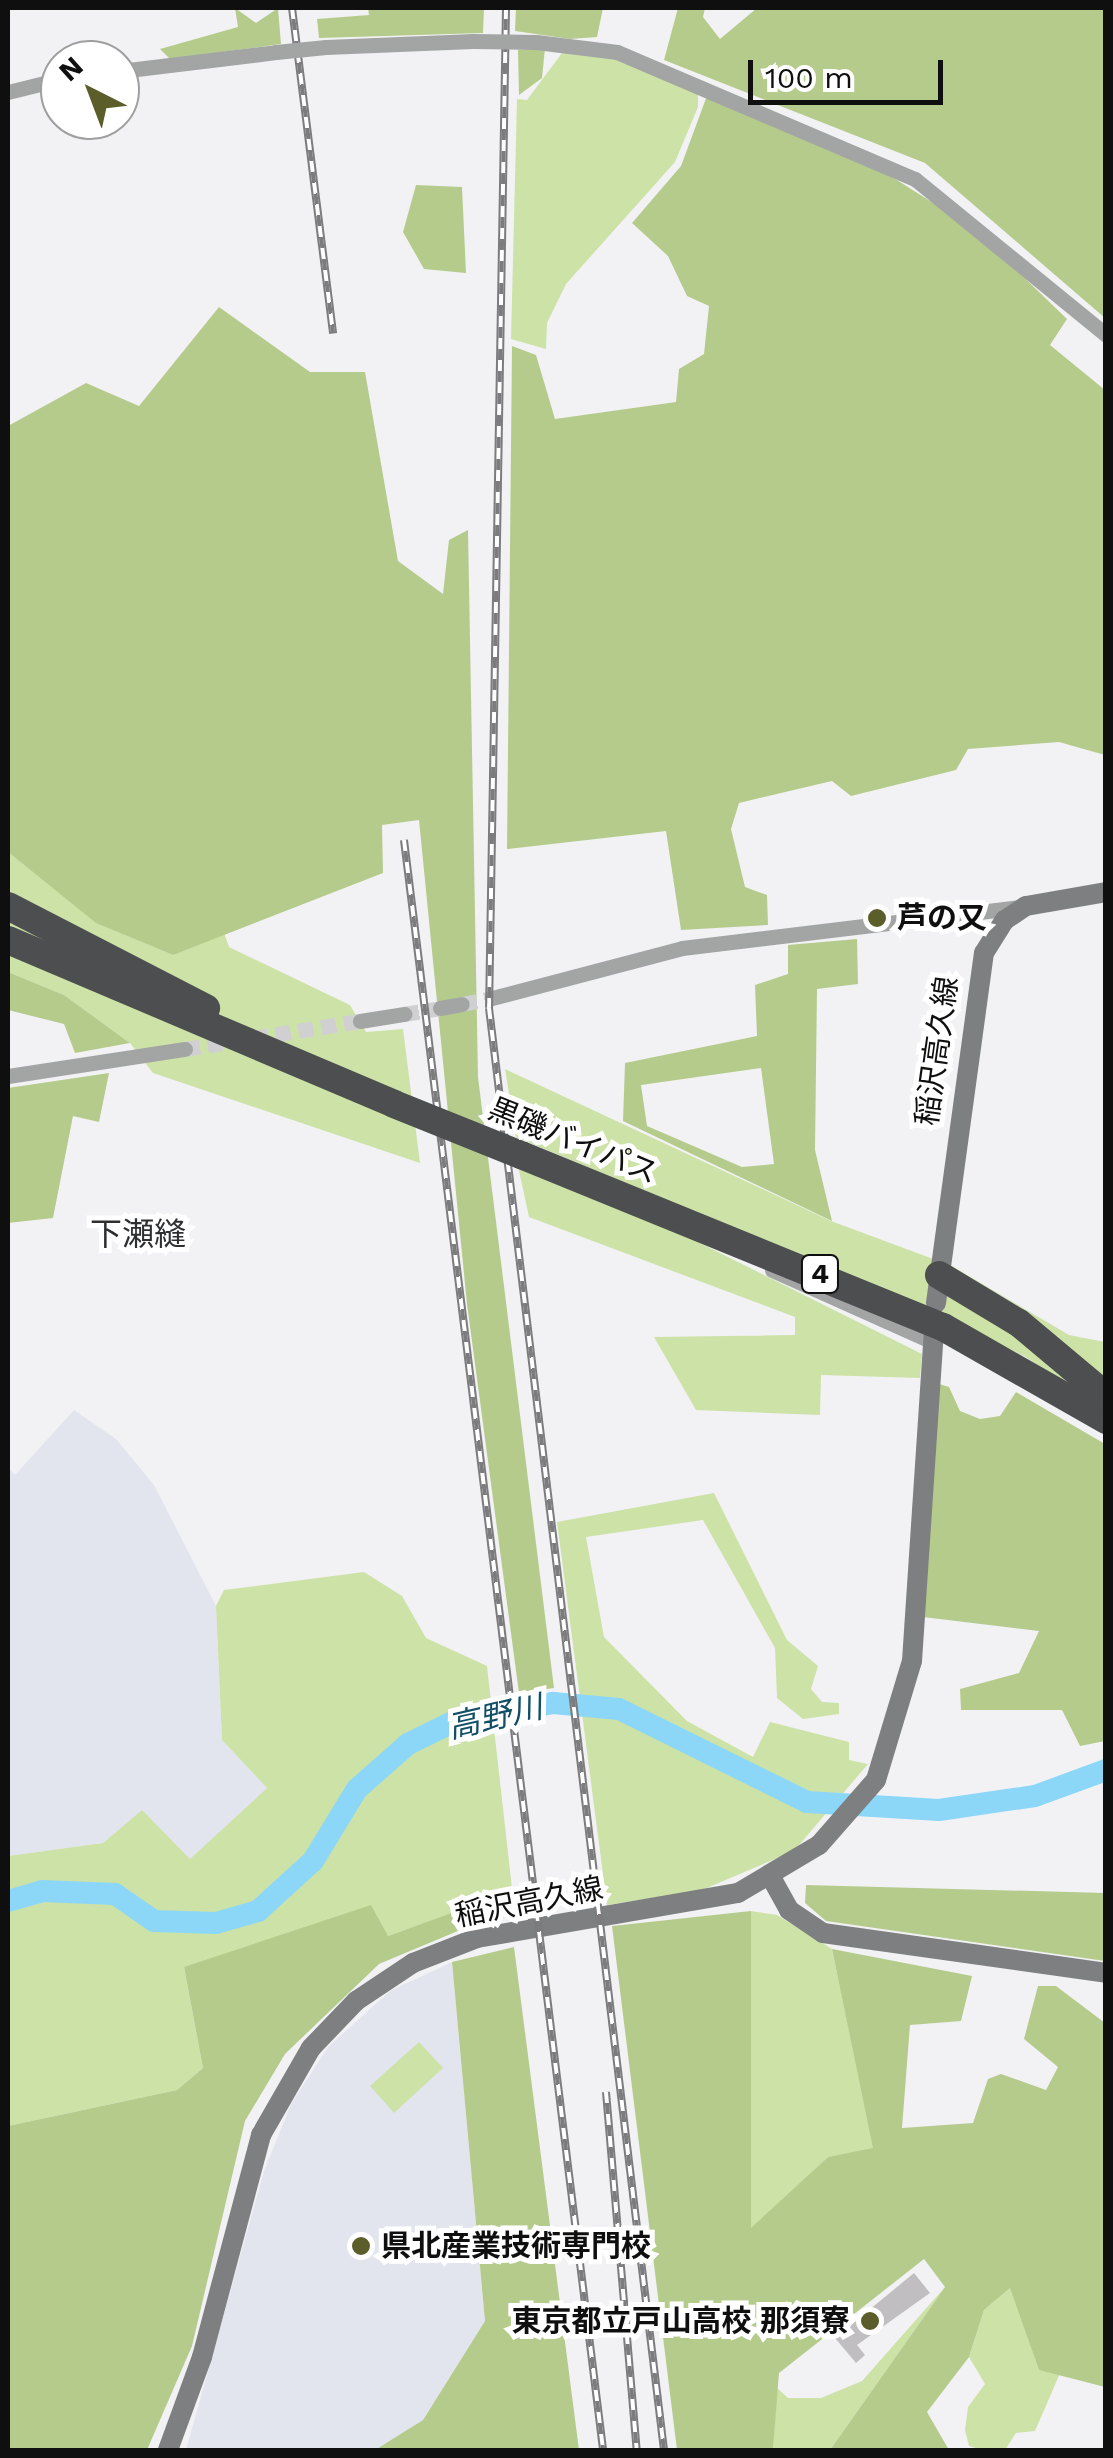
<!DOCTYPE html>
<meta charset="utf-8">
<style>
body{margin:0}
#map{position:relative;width:1113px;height:2458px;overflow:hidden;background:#f2f2f5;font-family:"Work Sans","Noto Sans JP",sans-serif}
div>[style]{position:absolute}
.built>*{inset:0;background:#e3e5ee}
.green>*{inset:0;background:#cde2a7}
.forest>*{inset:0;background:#b5cb8c}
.river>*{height:22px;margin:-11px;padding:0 11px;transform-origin:11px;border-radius:11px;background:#8cd7f8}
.building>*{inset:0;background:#c1bec1}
.street-tunnel>*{height:15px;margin-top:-7.5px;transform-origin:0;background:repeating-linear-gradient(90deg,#d0d0d3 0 15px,transparent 0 23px)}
.street>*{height:15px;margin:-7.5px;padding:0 7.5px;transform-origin:7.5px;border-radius:7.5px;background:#a3a5a5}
.secondary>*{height:20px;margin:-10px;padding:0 10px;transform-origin:10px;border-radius:10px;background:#7e7f81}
.highway>*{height:28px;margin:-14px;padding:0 14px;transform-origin:14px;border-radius:14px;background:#4c4e50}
.rail>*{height:8px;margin-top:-4px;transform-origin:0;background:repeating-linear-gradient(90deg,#fff 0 11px,#7c7c7e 0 22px);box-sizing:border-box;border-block:2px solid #7c7c7e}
.street-bridge>*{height:15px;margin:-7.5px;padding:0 7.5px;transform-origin:7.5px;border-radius:7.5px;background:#a3a5a5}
.highway-bridge>*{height:28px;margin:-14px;padding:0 14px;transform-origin:14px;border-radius:14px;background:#4c4e50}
.dots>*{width:28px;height:28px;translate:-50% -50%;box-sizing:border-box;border:5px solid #fff;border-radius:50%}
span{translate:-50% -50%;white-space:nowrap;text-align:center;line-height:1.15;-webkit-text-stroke:10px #fff;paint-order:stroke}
.shield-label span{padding:2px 8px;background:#fff;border:2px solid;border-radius:8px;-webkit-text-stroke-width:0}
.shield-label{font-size:28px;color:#0f0f10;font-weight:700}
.poi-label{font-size:30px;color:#0f0f10;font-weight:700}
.left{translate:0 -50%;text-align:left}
.right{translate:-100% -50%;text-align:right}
.street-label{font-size:30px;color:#0f0f10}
.neighbourhood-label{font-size:32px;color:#2e2f31}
.water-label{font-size:32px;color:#114f66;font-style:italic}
.frame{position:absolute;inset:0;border:10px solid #0f0f10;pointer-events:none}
.north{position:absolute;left:40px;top:40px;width:100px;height:100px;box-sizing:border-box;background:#fff;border:2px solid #9f9f9f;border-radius:50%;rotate:318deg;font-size:28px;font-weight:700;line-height:40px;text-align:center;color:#0f0f10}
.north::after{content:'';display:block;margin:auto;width:35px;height:45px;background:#5b5d2b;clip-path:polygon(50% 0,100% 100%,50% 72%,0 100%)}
.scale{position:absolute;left:748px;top:60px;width:195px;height:45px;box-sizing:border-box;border:5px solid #0f0f10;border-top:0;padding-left:12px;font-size:30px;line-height:35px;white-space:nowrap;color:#0f0f10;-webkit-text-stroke:8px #fff;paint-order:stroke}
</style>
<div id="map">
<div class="built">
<div style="clip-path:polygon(74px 1410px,116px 1439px,154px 1485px,216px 1606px,222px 1740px,267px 1788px,190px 1860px,142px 1811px,103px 1843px,8px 1856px,8px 1468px,15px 1475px)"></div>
<div style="clip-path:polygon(452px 1962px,485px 2321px,423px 2420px,375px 2450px,186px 2450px,264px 2171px,291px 2104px,328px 2047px,390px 1991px)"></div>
</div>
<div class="green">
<div style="clip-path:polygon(565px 49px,600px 51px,698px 93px,698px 107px,675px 162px,566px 284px,547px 323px,546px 349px,511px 339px,517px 99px,527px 100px)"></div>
<div style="clip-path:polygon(8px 852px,97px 923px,173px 955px,223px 930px,229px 947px,350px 1005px,366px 1032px,403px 1029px,420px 1163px,153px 1073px,130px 1043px,64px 995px,8px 972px)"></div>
<div style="clip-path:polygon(505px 1069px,831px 1221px,952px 1266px,1069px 1335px,1105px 1342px,1105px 1409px,1024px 1356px,927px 1310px,516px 1137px)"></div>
<div style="clip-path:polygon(518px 1166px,696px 1241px,922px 1354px,920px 1378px,821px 1375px,820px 1415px,696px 1410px,654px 1337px,795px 1335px,795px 1317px,529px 1217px)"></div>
<div style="clip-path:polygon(714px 1493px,787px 1640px,818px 1666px,811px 1689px,822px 1702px,839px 1703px,839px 1714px,803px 1719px,777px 1698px,775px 1648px,703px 1520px,586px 1537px,604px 1637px,687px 1721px,753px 1757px,770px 1722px,849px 1742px,849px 1760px,868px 1764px,794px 1851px,702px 1890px,607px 1905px,557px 1522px)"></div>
<div style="clip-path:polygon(364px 1572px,402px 1596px,426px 1638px,487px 1666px,515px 1915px,477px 1923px,467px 1908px,388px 1936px,184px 1967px,203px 2068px,177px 2090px,8px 2126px,8px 1856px,103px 1843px,142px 1810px,190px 1859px,267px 1788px,222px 1740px,216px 1606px,224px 1590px)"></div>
<div style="clip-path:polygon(751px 1911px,777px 1915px,832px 1949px,874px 2149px,828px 2157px,751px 2229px)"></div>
<div style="clip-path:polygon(419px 2042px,443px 2068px,394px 2113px,370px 2086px)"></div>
<div style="clip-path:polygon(945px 2287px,830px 2450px,773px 2450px,777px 2388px,788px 2398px,821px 2398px,862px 2381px)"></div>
<div style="clip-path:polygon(1011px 2287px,1039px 2370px,1061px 2371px,1035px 2431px,1016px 2433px,1005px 2450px,982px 2450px,969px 2446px,965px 2430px,968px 2407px,985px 2384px,969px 2357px,984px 2310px)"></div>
</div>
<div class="forest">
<div style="clip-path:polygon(235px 8px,256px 23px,278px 8px,281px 44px,170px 59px,160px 49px,238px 27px)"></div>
<div style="clip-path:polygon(368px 8px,484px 8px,483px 33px,319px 38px,317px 19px,369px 15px)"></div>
<div style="clip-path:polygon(516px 8px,603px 8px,597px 37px,570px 39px,515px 31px)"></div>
<div style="clip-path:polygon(678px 8px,705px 8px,703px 17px,720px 39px,757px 8px,1105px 8px,1105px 318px,925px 163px,664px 60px)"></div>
<div style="clip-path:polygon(545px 48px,542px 78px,519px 95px,518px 50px)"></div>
<div style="clip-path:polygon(708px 93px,889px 175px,974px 229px,1067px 319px,1050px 345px,1105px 390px,1105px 755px,1059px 742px,968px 749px,956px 770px,851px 796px,832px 781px,739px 803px,731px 829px,745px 887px,767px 895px,768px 925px,681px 930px,666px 831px,507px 849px,512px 346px,536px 355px,555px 419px,676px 402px,679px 369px,704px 354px,709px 306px,687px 296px,668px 256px,632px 223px,681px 166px)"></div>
<div style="clip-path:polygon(416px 185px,462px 187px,466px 273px,424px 269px,403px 232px)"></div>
<div style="clip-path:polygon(219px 307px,310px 372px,365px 372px,398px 561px,443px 594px,449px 540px,468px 530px,478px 1077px,554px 1688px,519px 1693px,467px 1304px,419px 820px,382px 825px,383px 873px,173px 955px,96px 923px,8px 852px,8px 426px,86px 383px,139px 406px)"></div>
<div style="clip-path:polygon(evenodd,857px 939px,858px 984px,817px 989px,815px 1150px,832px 1221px,623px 1121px,625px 1063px,757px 1036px,755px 985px,788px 974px,788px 945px,857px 939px,761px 1068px,774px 1164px,742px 1167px,647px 1126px,641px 1085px,761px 1068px)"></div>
<div style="clip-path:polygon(8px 972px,64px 995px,130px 1043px,75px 1053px,64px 1024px,8px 1010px)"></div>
<div style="clip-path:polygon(109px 1073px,99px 1122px,73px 1116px,53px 1218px,8px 1223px,8px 1088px)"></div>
<div style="clip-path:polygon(936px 1383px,949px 1387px,960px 1411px,980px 1419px,1000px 1416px,1016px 1392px,1105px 1444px,1105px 1741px,1080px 1746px,1062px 1710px,961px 1710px,960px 1689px,1019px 1673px,1039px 1631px,923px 1617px)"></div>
<div style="clip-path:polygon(806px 1885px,1105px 1893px,1105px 1961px,826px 1921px,805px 1903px)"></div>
<div style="clip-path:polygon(371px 1905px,388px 1936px,468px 1907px,477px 1923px,379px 1964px,285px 2054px,245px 2121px,192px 2346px,147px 2450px,8px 2450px,8px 2126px,177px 2090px,203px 2068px,184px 1967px)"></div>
<div style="clip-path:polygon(751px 1911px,751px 2228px,828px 2157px,873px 2148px,832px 1949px,972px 1976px,961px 2021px,910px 2025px,902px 2128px,973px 2123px,988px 2079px,1001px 2074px,1046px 2090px,1058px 2067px,1024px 2039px,1038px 1986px,1056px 1986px,1105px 2023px,1105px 2387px,1039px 2370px,1010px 2288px,984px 2310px,969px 2357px,927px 2412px,949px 2450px,830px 2450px,945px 2287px,924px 2259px,779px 2373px,773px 2450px,677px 2450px,612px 1926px)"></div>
<div style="clip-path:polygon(514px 1947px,579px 2450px,375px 2450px,423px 2420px,485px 2321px,452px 1962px)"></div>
</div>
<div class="river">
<div style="left:8px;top:1901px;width:35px;rotate:-16deg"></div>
<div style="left:42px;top:1891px;width:73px;rotate:2.4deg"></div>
<div style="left:115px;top:1894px;width:47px;rotate:34.7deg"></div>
<div style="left:154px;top:1921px;width:62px;rotate:1.8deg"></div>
<div style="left:216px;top:1923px;width:44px;rotate:-15.9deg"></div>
<div style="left:258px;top:1911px;width:74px;rotate:-42.3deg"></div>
<div style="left:313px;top:1861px;width:84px;rotate:-58.6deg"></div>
<div style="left:357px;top:1789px;width:68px;rotate:-41.4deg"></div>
<div style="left:408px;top:1744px;width:50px;rotate:-26.1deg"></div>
<div style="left:453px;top:1722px;width:102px;rotate:-10.8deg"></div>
<div style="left:553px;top:1703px;width:66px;rotate:5.2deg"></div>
<div style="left:619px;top:1709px;width:210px;rotate:26.3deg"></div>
<div style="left:807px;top:1802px;width:132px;rotate:3.5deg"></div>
<div style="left:939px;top:1810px;width:97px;rotate:-8.3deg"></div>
<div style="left:1035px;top:1796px;width:76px;rotate:-20.1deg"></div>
</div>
<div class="building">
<div style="clip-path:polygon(914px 2273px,930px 2293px,857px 2345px,865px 2355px,856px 2363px,835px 2338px)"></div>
</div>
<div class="street-tunnel">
<div style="left:462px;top:1004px;width:31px;rotate:-11deg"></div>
<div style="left:404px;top:1014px;width:36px;rotate:-9deg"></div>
<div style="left:185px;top:1049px;width:177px;rotate:-9.1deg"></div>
</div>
<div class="street">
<div style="left:536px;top:42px;width:82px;rotate:7deg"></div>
<div style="left:617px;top:52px;width:324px;rotate:23.1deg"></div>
<div style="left:915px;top:179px;width:247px;rotate:39.2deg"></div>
<div style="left:326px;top:47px;width:147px;rotate:-2.3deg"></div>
<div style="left:120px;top:71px;width:157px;rotate:-6.9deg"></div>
<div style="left:8px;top:92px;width:54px;rotate:-14deg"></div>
<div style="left:492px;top:998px;width:196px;rotate:-14.7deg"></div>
<div style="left:682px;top:948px;width:342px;rotate:-6.9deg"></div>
<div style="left:440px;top:1008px;width:22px;rotate:-10deg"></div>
<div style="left:360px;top:1021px;width:45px;rotate:-9deg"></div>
<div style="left:8px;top:1076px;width:179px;rotate:-8.7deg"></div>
<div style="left:772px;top:1270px;width:176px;rotate:24.1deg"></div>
</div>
<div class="secondary">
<div style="left:936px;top:1303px;width:353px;rotate:-82.2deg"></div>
<div style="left:984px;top:953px;width:39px;rotate:-58deg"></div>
<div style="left:1005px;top:920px;width:25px;rotate:-34deg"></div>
<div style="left:1026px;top:906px;width:81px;rotate:-9.9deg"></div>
<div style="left:772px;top:1879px;width:35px;rotate:61deg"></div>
<div style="left:789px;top:1910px;width:41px;rotate:34.1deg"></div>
<div style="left:823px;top:1933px;width:286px;rotate:8deg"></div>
<div style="left:168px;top:2450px;width:99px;rotate:-69.9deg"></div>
<div style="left:202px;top:2357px;width:230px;rotate:-75.1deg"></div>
<div style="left:261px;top:2135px;width:100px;rotate:-60.1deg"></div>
<div style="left:311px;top:2048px;width:65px;rotate:-46.2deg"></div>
<div style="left:356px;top:2001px;width:69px;rotate:-33.7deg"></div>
<div style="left:413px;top:1963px;width:69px;rotate:-21.3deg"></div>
<div style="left:477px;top:1938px;width:265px;rotate:-9.8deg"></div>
<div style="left:738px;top:1893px;width:94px;rotate:-30.7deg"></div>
<div style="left:819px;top:1845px;width:86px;rotate:-48.8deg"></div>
<div style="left:876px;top:1780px;width:124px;rotate:-73.2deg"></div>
<div style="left:912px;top:1661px;width:332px;rotate:-86.2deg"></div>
</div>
<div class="highway">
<div style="left:8px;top:906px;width:223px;rotate:27.3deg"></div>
<div style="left:8px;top:940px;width:419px;rotate:23deg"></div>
<div style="left:521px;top:1155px;width:456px;rotate:22.2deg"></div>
<div style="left:943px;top:1327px;width:188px;rotate:29.7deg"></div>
<div style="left:939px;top:1275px;width:93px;rotate:31deg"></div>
<div style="left:1019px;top:1323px;width:114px;rotate:40deg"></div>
</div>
<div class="rail">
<div style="left:292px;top:8px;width:328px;rotate:82.8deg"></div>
<div style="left:506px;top:8px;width:1000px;rotate:90.97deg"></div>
<div style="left:489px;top:1008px;width:1453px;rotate:83.08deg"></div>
<div style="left:404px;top:840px;width:1622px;rotate:82.95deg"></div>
<div style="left:606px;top:2092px;width:359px;rotate:85.1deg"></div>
</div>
<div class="street-bridge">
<div style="left:473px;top:41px;width:63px;rotate:0.9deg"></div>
<div style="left:276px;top:52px;width:50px;rotate:-5.7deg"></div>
</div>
<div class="highway-bridge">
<div style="left:394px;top:1104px;width:137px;rotate:21.9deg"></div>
</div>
<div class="dots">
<div style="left:877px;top:918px;background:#5b5d2b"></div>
<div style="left:361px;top:2246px;background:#5b5d2b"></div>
<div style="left:870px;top:2321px;background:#5b5d2b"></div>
</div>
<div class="shield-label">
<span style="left:820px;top:1274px">4</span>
</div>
<div class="poi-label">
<span class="left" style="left:897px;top:918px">芦の又</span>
<span class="left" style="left:381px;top:2246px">県北産業技術専門校</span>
<span class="right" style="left:850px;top:2321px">東京都立戸山高校 那須寮</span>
</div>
<div class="street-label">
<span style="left:937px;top:1051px;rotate:-82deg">稲沢高久線</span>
<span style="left:573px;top:1141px;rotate:22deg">黒磯バイパス</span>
<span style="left:529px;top:1902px;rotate:-11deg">稲沢高久線</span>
</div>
<div class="neighbourhood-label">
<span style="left:138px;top:1234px">下瀬縫</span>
</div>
<div class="water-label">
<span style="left:495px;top:1717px;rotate:-13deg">高野川</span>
</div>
<div class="frame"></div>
<div class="north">N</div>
<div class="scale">100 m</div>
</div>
